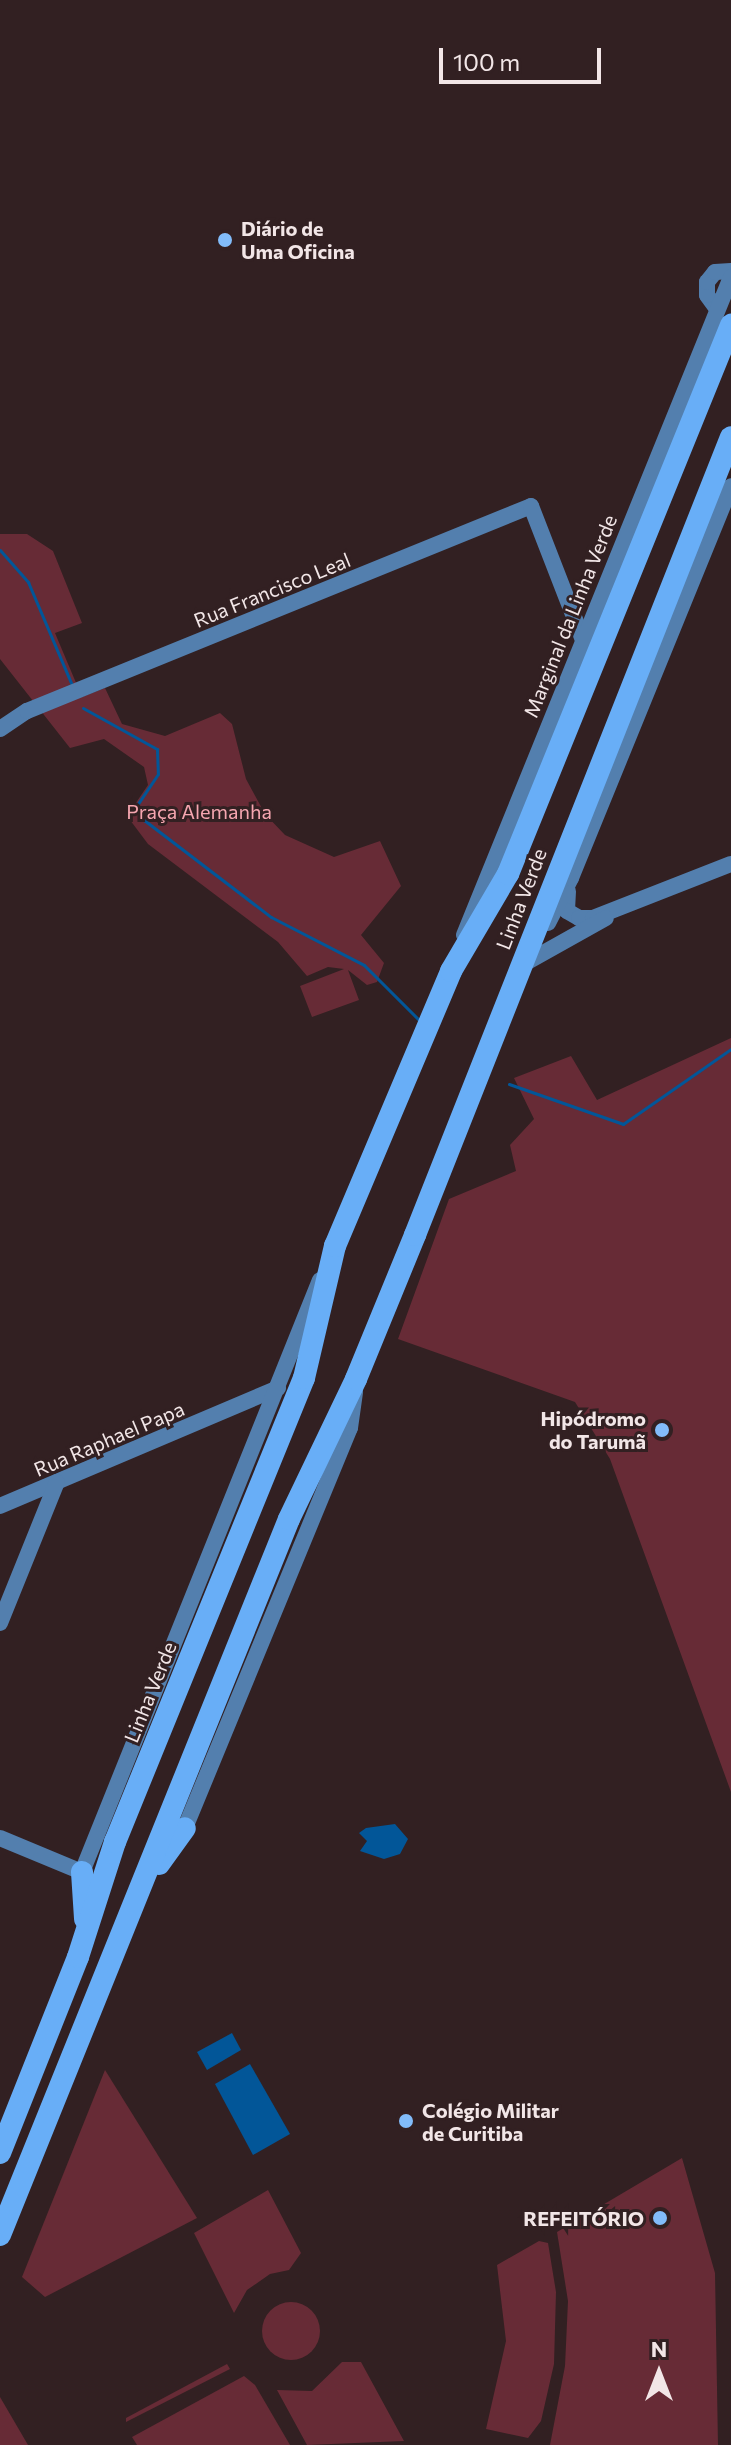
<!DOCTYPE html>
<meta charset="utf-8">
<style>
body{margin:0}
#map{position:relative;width:731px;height:2445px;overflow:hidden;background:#322022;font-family:Commissioner,sans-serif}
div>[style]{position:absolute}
.green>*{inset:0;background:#672b36}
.round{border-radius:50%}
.water>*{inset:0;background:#025698}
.stream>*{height:3px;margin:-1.5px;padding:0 1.5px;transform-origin:1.5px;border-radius:1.5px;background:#025698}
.secondary>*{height:16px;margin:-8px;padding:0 8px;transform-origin:8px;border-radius:8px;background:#537fae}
.highway>*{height:22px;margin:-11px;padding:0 11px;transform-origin:11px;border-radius:11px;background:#68aef7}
.dots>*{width:22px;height:22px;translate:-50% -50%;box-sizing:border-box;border:4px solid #322022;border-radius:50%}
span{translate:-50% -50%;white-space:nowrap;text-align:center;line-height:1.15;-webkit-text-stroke:6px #322022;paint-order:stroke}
.poi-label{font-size:20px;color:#f2e6e7;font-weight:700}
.left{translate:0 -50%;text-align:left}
.right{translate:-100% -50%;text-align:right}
.street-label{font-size:20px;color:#f2e6e7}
.park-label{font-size:20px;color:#f6a6b0}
.north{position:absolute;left:619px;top:2333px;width:80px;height:80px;-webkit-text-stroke:6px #322022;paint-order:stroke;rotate:0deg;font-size:22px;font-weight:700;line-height:32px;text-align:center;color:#f2e6e7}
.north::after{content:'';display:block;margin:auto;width:28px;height:36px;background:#f2e6e7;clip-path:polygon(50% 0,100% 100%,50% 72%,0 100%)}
.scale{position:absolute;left:439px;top:48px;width:162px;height:36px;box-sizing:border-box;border:4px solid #f2e6e7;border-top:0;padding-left:10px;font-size:24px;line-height:28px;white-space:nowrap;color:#f2e6e7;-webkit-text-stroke:6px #322022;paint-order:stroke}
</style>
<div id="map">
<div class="green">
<div style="clip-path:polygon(0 534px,27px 534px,53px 551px,82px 623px,55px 633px,82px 697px,105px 688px,122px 724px,165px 736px,220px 713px,232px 724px,246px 779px,265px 814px,285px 835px,334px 857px,380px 841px,401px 886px,361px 935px,384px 963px,377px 982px,367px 985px,348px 970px,359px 1000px,312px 1017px,300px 986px,344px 969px,328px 967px,307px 976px,278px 942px,148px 844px,127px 816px,148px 785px,144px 767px,104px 739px,70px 748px,0 659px)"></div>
<div style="clip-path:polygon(731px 1038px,731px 1792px,610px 1459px,575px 1402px,398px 1339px,449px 1199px,516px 1171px,510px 1145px,534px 1119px,514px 1078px,571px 1056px,597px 1100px)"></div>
<div style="clip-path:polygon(105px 2070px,197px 2218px,45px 2297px,22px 2277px)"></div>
<div style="clip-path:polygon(682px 2158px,715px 2273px,718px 2445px,550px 2445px,565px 2366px,568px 2301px,557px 2232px)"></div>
<div style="clip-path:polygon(268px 2190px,301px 2253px,289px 2270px,270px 2274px,247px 2290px,234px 2313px,194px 2233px)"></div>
<div style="clip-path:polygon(539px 2241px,548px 2243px,556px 2292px,554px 2364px,541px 2421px,528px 2438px,486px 2429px,506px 2341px,497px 2265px)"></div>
<div class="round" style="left:262px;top:2302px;width:58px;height:58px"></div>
<div style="clip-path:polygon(342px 2362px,361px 2362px,404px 2441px,307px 2445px,277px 2390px,312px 2391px)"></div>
<div style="clip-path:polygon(227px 2364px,230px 2369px,126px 2422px,126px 2418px)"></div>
<div style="clip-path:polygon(244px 2376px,255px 2385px,290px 2445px,137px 2445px,132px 2437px)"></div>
<div style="clip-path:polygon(0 2397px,28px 2445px,0 2445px)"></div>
</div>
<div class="water">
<div style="clip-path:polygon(395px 1824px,408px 1839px,400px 1854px,384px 1859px,360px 1851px,367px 1841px,359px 1833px,366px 1828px)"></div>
<div style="clip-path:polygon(232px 2033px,241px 2050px,207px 2070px,197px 2052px)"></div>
<div style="clip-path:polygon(250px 2064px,290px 2134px,253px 2155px,215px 2084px)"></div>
</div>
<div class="stream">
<div style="left:0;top:550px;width:43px;rotate:48.8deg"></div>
<div style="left:28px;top:582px;width:110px;rotate:66.9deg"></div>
<div style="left:83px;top:708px;width:85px;rotate:29deg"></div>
<div style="left:157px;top:749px;width:25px;rotate:88deg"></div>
<div style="left:158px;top:774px;width:37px;rotate:124deg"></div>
<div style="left:137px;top:805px;width:17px;rotate:65deg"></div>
<div style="left:144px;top:820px;width:160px;rotate:37.4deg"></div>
<div style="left:271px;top:917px;width:105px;rotate:27.3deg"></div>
<div style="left:364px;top:965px;width:78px;rotate:45deg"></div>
<div style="left:509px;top:1084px;width:121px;rotate:19.3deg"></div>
<div style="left:623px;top:1124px;width:131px;rotate:-34.8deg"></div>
</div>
<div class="secondary">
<div style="left:717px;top:309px;width:17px;rotate:-126deg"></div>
<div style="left:707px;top:295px;width:13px;rotate:-90deg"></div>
<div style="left:707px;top:282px;width:13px;rotate:-51deg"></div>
<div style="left:715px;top:272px;width:16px;rotate:-4deg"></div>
<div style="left:0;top:729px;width:32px;rotate:-34deg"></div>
<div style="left:27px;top:711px;width:544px;rotate:-22.13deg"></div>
<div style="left:531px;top:506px;width:144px;rotate:68.8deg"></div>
<div style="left:568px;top:891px;width:20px;rotate:93deg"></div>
<div style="left:567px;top:911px;width:14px;rotate:30deg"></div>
<div style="left:579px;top:918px;width:14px"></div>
<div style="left:593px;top:918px;width:148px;rotate:-21.4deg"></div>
<div style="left:548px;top:923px;width:51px;rotate:-62.9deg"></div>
<div style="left:571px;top:878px;width:423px;rotate:-67.8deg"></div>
<div style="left:464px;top:935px;width:710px;rotate:-67.91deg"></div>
<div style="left:529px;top:961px;width:88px;rotate:-29.2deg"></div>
<div style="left:0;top:1506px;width:302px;rotate:-23deg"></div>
<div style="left:0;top:1623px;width:152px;rotate:-68deg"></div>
<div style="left:185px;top:1828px;width:433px;rotate:-67.6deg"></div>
<div style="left:350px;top:1428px;width:37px;rotate:-82deg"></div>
<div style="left:0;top:1838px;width:89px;rotate:22.5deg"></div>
<div style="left:82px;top:1872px;width:638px;rotate:-68.1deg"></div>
</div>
<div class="highway">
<div style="left:159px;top:1864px;width:44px;rotate:-54.2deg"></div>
<div style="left:82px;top:1872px;width:47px;rotate:86.3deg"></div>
<div style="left:0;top:2153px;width:211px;rotate:-68.3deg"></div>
<div style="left:78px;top:1957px;width:121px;rotate:-72.2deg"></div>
<div style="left:115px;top:1842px;width:501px;rotate:-67.84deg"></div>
<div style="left:304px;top:1378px;width:136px;rotate:-76.8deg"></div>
<div style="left:335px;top:1246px;width:298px;rotate:-67.1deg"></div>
<div style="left:451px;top:971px;width:113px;rotate:-59.6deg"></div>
<div style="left:508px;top:874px;width:593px;rotate:-67.89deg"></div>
<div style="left:0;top:2235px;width:772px;rotate:-68.02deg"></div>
<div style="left:289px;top:1519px;width:155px;rotate:-64.4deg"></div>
<div style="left:356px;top:1379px;width:156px;rotate:-67.7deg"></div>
<div style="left:415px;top:1235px;width:858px;rotate:-68.4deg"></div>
</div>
<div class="dots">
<div style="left:225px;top:240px;background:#82bcfa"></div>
<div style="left:662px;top:1430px;background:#82bcfa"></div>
<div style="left:406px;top:2121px;background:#82bcfa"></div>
<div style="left:660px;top:2218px;background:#82bcfa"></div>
</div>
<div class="poi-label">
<span class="left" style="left:241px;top:240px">Diário de<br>Uma Oficina</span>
<span class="right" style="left:646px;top:1430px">Hipódromo<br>do Tarumã</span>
<span class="left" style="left:422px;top:2122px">Colégio Militar<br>de Curitiba</span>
<span class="right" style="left:644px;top:2218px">REFEITÓRIO</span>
</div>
<div class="street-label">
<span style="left:272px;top:590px;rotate:-22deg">Rua Francisco Leal</span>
<span style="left:570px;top:616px;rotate:-68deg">Marginal da Linha Verde</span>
<span style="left:521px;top:899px;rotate:-69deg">Linha Verde</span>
<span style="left:109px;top:1439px;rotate:-23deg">Rua Raphael Papa</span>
<span style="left:150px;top:1692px;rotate:-68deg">Linha Verde</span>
</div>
<div class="park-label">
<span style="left:199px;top:811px">Praça Alemanha</span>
</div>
<div class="north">N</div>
<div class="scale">100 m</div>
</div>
